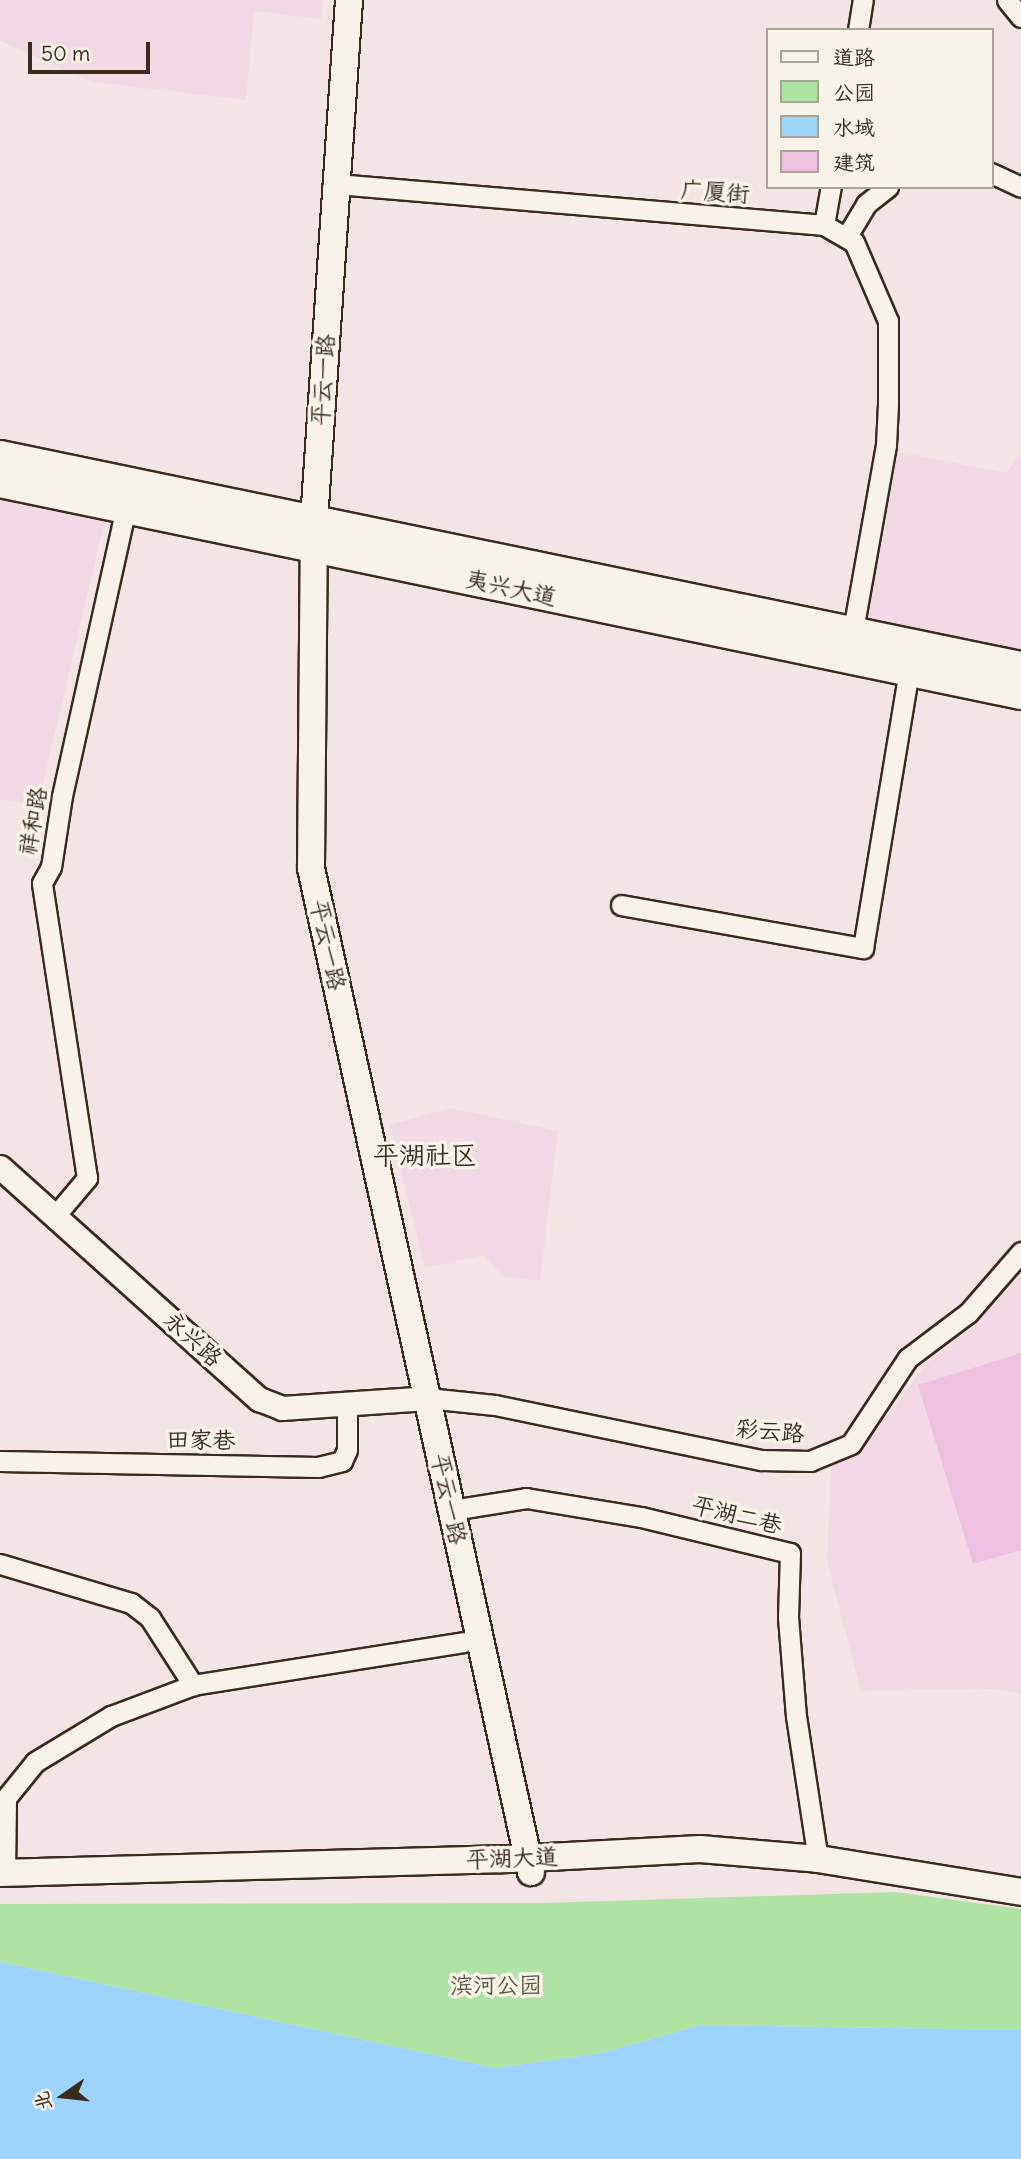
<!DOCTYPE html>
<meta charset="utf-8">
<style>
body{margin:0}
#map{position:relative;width:1021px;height:2159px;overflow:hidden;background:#f5e4e6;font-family:Delius,"LXGW WenKai TC",sans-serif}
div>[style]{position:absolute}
.built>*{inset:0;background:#f3d9e5}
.green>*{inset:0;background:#afe3a4}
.water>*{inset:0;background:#9cd4fc}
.building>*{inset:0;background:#efc0e2}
.roads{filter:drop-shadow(2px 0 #3b2a1e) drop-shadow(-2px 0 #3b2a1e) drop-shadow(0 2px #3b2a1e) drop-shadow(0 -2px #3b2a1e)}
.minor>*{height:19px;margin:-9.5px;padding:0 9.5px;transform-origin:9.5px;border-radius:9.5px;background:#f7f3e8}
.tertiary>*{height:23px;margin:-11.5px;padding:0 11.5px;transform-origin:11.5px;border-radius:11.5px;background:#f7f3e8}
.secondary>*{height:26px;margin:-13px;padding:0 13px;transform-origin:13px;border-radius:13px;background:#f7f3e8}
.primary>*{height:30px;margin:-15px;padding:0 15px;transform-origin:15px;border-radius:15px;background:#f7f3e8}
span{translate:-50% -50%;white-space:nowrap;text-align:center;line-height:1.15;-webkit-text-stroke:7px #f7f3e8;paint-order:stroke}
.street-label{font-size:23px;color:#3b2a1e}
.park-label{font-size:23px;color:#585840}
.quarter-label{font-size:26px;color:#3b2a1e}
.legend{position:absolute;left:766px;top:28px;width:228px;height:161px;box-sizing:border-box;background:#f7f3e8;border:2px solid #aca397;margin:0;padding:9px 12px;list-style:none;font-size:21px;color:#3b2a1e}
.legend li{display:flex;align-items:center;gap:14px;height:35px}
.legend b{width:35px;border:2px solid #aca397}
.north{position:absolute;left:28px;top:2061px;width:70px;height:70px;-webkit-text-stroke:5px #f7f3e8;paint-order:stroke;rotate:256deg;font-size:19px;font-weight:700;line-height:28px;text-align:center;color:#3b2a1e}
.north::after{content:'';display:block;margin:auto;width:24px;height:32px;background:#3b2a1e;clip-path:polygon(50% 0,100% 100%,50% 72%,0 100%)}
.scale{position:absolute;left:28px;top:42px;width:122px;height:32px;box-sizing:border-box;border:4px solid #3b2a1e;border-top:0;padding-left:9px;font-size:21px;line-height:24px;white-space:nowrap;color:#3b2a1e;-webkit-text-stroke:5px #f7f3e8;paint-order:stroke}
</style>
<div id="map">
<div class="built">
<div style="clip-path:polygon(0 0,323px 0,321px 19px,254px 11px,246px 100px,93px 82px,0 41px)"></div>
<div style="clip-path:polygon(893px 451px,1007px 473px,1021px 453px,1021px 654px,864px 620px)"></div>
<div style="clip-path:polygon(0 498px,105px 520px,38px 805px,0 799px)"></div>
<div style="clip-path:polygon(450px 1108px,558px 1131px,540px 1281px,502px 1276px,484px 1255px,425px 1268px,390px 1125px)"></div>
<div style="clip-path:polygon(1021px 1275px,1021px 1693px,990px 1689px,861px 1691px,827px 1562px,831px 1468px,868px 1441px,928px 1362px,970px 1329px)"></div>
</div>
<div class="green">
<div style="clip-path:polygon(895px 1892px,1021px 1909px,1021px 2030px,701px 2025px,601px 2053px,495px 2068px,0 1962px,0 1904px,542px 1903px)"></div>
</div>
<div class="water">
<div style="clip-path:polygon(0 1962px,495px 2068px,601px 2053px,701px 2025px,1021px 2030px,1021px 2159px,0 2159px)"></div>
</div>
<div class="building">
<div style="clip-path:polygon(1021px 1353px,1021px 1550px,973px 1564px,918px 1385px)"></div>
</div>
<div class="roads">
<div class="minor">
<div style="left:1007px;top:0;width:22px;rotate:51deg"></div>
<div style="left:858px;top:30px;width:30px;rotate:-81deg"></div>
<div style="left:991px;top:173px;width:33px;rotate:25deg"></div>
<div style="left:337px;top:184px;width:489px;rotate:4.8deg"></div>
<div style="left:824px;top:225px;width:34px;rotate:30deg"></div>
<div style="left:854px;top:242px;width:86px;rotate:66.7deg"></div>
<div style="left:888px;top:321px;width:83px;rotate:90deg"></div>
<div style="left:888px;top:404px;width:41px;rotate:92.8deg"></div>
<div style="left:886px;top:445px;width:189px;rotate:100.1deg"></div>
<div style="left:824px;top:225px;width:39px;rotate:-80deg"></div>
<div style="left:847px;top:236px;width:37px;rotate:-59deg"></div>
<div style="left:866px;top:204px;width:28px;rotate:-38deg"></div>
<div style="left:621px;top:905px;width:246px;rotate:10.1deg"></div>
<div style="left:863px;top:948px;width:281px;rotate:-80.6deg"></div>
<div style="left:55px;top:1216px;width:50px;rotate:-49.9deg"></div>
<div style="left:87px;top:1178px;width:298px;rotate:-98.7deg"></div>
<div style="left:42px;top:883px;width:18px;rotate:-61deg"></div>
<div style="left:51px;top:867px;width:72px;rotate:-81.2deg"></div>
<div style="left:62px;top:796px;width:295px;rotate:-77.5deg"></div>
<div style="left:427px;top:1398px;width:68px;rotate:5.9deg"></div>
<div style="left:495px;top:1405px;width:272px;rotate:11.7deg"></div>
<div style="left:761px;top:1460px;width:49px;rotate:1.2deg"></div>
<div style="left:810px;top:1461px;width:44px;rotate:-22.5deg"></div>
<div style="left:851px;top:1444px;width:103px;rotate:-56.5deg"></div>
<div style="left:908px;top:1358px;width:75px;rotate:-36.9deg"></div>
<div style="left:968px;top:1313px;width:81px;rotate:-49deg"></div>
<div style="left:0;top:1461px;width:318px;rotate:1.1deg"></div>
<div style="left:318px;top:1467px;width:25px;rotate:-14deg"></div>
<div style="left:342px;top:1461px;width:12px;rotate:-66deg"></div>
<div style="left:347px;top:1450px;width:47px;rotate:-90deg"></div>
<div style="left:452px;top:1510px;width:75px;rotate:-9.2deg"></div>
<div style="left:526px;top:1498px;width:117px;rotate:9.4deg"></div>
<div style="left:641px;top:1517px;width:153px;rotate:13.6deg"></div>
<div style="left:790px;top:1553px;width:64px;rotate:91.8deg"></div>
<div style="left:788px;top:1617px;width:99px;rotate:85.4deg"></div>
<div style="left:796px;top:1716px;width:145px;rotate:81.3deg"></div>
<div style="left:0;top:1564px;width:137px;rotate:16.6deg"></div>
<div style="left:131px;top:1603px;width:24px;rotate:38deg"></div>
<div style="left:150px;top:1618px;width:80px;rotate:57.3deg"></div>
<div style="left:5px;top:1873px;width:75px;rotate:-89.2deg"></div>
<div style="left:6px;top:1798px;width:46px;rotate:-51.1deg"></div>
<div style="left:35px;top:1762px;width:89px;rotate:-31.2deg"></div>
<div style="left:111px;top:1716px;width:88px;rotate:-20.7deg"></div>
<div style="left:193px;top:1685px;width:274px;rotate:-9deg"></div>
</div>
<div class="tertiary">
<div style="left:0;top:1167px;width:348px;rotate:41.9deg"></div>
<div style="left:259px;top:1399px;width:25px;rotate:21deg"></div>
<div style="left:282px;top:1408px;width:145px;rotate:-3.9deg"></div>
</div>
<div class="secondary">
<div style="left:349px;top:0;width:523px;rotate:93.84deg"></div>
<div style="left:314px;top:522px;width:346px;rotate:90.5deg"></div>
<div style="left:311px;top:868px;width:1028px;rotate:77.64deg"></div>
<div style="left:0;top:1873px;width:510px;rotate:-1.57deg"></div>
<div style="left:510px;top:1859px;width:190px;rotate:-3deg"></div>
<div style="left:700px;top:1849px;width:118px;rotate:4.8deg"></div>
<div style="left:818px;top:1859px;width:206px;rotate:9.2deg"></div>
</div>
<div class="primary">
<div style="left:0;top:456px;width:1043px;rotate:11.68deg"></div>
<div style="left:0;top:482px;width:1043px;rotate:11.73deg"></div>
</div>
</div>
<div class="street-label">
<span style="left:715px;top:192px;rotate:4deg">广厦街</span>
<span style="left:323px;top:380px;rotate:-86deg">平云一路</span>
<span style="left:511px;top:588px;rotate:12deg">夷兴大道</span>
<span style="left:33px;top:821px;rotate:-80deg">祥和路</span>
<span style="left:328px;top:945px;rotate:78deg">平云一路</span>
<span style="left:193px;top:1339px;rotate:42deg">永兴路</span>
<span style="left:770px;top:1431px;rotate:5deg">彩云路</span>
<span style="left:201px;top:1440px;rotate:1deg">田家巷</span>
<span style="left:449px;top:1499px;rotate:78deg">平云一路</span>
<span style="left:737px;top:1515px;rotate:14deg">平湖二巷</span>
<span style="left:512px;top:1858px;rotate:-2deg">平湖大道</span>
</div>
<div class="park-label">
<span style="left:496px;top:1985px">滨河公园</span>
</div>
<div class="quarter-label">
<span style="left:425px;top:1155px">平湖社区</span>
</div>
<ul class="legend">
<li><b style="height:9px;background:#f7f3e8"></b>道路</li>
<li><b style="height:19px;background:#afe3a4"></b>公园</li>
<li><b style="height:19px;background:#9cd4fc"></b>水域</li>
<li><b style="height:19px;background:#efc0e2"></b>建筑</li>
</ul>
<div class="north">北</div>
<div class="scale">50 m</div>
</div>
